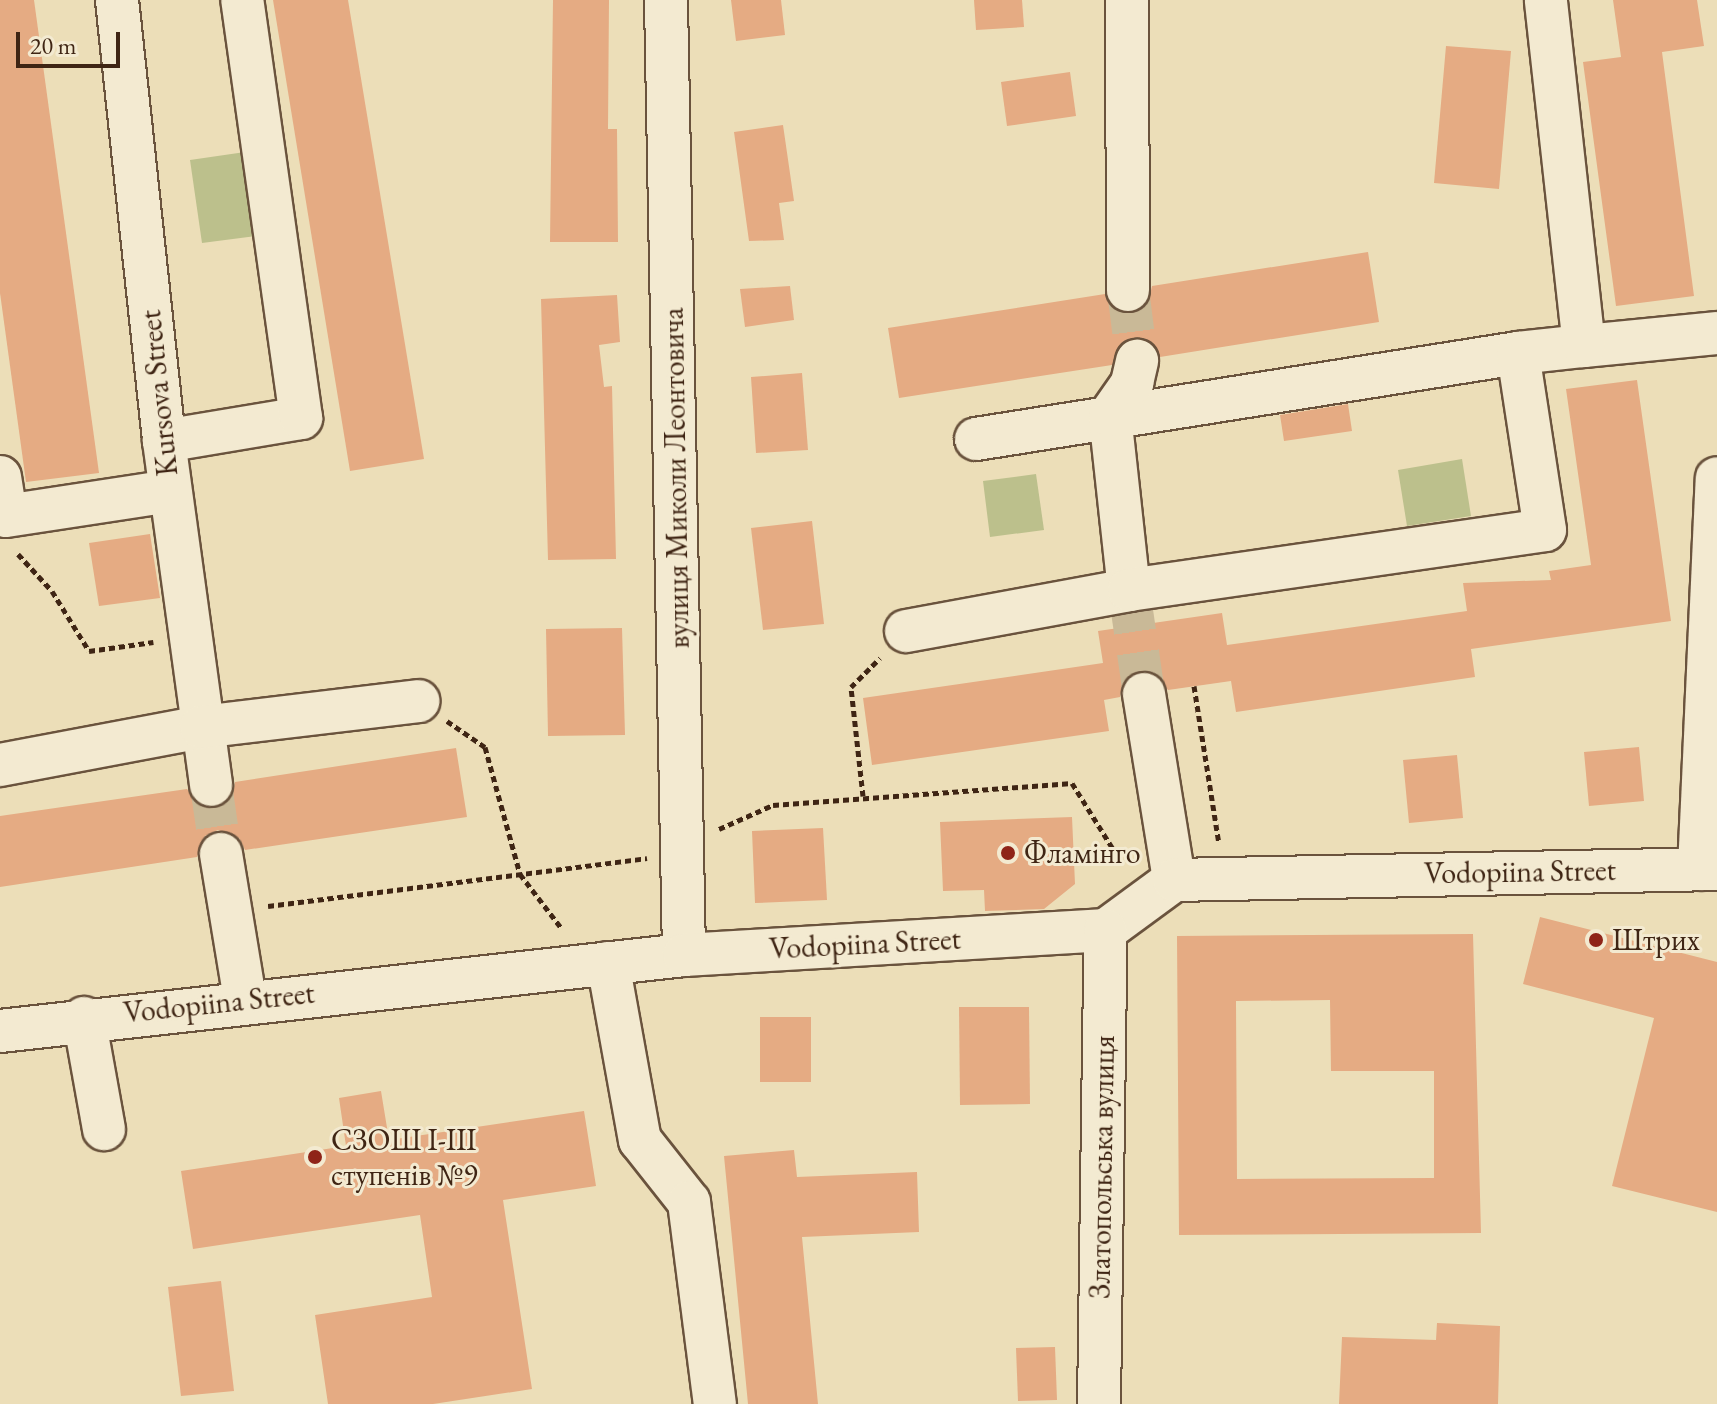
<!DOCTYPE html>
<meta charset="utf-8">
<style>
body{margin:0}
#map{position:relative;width:1717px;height:1404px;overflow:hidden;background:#ecdeb8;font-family:"EB Garamond",serif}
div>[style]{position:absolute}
.green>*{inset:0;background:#bcc08c}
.building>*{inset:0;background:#e5ab83}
.minor-tunnel>*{height:42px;margin-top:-21px;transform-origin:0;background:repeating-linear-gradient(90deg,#c9b997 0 42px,transparent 0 63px)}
.path>*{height:5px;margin-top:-2.5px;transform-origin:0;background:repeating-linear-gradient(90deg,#3f2514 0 6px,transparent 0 10px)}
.roads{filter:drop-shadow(2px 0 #6a533d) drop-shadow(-2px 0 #6a533d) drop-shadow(0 2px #6a533d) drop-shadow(0 -2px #6a533d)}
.minor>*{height:42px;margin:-21px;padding:0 21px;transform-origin:21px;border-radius:21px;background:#f3ead1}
.dots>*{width:22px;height:22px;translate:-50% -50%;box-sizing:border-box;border:4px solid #f3ead1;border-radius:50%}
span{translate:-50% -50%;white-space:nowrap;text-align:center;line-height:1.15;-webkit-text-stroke:6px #f3ead1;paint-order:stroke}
.street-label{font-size:30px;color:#3f2514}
.poi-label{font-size:30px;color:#3f2514}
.left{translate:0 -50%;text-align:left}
.scale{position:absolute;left:16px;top:32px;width:104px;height:36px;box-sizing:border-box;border:4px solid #3f2514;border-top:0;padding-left:10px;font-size:24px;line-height:28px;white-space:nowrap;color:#3f2514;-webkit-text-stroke:6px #f3ead1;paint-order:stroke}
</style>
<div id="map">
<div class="green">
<div style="clip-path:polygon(252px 151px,264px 235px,202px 243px,190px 160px)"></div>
<div style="clip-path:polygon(1462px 459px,1471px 516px,1407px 526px,1398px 470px)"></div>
<div style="clip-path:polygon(1036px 474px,1044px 530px,990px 537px,983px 481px)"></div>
</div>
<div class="building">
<div style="clip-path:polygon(0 0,34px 0,99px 473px,26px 482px,0 293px)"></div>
<div style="clip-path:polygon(273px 0,348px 0,424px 459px,350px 471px)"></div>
<div style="clip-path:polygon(553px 0,609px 0,608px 129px,617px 129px,618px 242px,550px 242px)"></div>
<div style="clip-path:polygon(731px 0,781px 0,785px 35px,736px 41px)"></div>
<div style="clip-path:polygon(974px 0,1022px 0,1024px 27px,976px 30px)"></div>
<div style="clip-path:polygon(1613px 0,1697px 0,1704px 46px,1662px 52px,1694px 296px,1616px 306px,1583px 62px,1621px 57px)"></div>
<div style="clip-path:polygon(1446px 46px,1511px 51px,1499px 189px,1434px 183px)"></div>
<div style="clip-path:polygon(1070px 72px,1076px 116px,1007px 126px,1001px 82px)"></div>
<div style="clip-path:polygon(783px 125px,794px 201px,779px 203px,784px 240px,749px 241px,734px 132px)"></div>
<div style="clip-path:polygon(1368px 252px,1379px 322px,1160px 357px,1153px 343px,1131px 338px,1112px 365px,899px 398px,888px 328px,1105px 294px,1115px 310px,1129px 314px,1148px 303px,1152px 286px)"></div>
<div style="clip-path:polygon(790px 286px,794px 320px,745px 327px,740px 289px)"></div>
<div style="clip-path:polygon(617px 295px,620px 342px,599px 345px,604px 387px,612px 386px,616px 559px,548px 560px,541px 299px)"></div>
<div style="clip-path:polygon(802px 373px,808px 450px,756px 453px,751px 377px)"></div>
<div style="clip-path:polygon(1637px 380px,1671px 621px,1471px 649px,1475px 677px,1236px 712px,1231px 681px,1168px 690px,1153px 672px,1139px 671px,1122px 685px,1120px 697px,1104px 700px,1109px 731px,872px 765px,863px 698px,1103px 663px,1098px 631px,1222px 613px,1227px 645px,1467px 611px,1463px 583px,1551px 580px,1549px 571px,1591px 565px,1566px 389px)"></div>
<div style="clip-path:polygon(1348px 404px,1352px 431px,1284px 441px,1280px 415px)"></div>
<div style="clip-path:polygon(812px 521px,824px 624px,763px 630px,751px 528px)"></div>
<div style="clip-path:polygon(150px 534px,160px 598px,99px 606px,89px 543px)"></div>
<div style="clip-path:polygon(622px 628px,625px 735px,548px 736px,546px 629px)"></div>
<div style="clip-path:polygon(1639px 747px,1644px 801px,1589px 806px,1584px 752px)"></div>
<div style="clip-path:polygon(456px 748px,467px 817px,245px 850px,239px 838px,218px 830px,205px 836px,197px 857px,0 887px,0 816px,187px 789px,201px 807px,215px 809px,233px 795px,235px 782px)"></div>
<div style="clip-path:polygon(1457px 755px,1463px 818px,1409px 823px,1403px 760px)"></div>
<div style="clip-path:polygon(1072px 817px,1075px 884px,1044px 909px,985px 911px,984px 890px,943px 891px,940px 822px)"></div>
<div style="clip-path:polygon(823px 828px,827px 900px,755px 903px,752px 831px)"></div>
<div style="clip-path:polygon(1540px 917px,1717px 962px,1717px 1212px,1612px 1186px,1654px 1018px,1523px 984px)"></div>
<div style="clip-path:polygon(evenodd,1473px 934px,1481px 1233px,1179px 1235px,1177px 936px,1473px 934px,1330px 1000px,1331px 1071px,1434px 1071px,1434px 1178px,1237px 1179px,1236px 1001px,1330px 1000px)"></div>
<div style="clip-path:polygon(959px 1007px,1029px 1007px,1030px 1104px,960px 1105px)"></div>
<div style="clip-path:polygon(760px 1017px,811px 1017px,811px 1082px,760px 1082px)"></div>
<div style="clip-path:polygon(381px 1091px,389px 1140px,584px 1111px,596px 1186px,503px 1200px,532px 1389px,433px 1404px,328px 1404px,315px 1315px,432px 1297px,420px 1215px,193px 1249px,181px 1171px,346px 1146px,339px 1098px)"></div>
<div style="clip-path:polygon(794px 1150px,797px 1177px,917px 1172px,919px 1232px,802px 1237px,818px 1404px,748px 1404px,724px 1156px)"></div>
<div style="clip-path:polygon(221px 1281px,234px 1391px,181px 1396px,168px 1287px)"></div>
<div style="clip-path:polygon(1437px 1323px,1500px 1326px,1498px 1404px,1339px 1404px,1342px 1337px,1436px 1340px)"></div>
<div style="clip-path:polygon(1055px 1347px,1057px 1400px,1018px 1401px,1016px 1348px)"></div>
</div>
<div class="minor-tunnel">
<div style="left:1128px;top:290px;width:72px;rotate:82.8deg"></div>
<div style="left:1129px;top:590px;width:105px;rotate:81.8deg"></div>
<div style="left:211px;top:785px;width:70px;rotate:81.8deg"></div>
</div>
<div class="path">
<div style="left:18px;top:554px;width:50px;rotate:47.4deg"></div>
<div style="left:52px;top:591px;width:70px;rotate:58.3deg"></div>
<div style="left:89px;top:651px;width:65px;rotate:-8deg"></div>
<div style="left:1194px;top:686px;width:159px;rotate:81deg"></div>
<div style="left:447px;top:721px;width:46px;rotate:34.4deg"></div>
<div style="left:485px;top:747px;width:132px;rotate:74.6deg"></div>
<div style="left:520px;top:874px;width:69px;rotate:52.6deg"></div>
<div style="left:863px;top:796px;width:110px;rotate:-96.3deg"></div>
<div style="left:851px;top:687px;width:41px;rotate:-45deg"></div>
<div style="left:719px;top:829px;width:59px;rotate:-24deg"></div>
<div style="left:773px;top:805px;width:300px;rotate:-4.2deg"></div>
<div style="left:1072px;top:783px;width:81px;rotate:58.1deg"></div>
<div style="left:1115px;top:852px;width:17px"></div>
<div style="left:268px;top:906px;width:382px;rotate:-7.2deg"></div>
</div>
<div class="roads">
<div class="minor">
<div style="left:117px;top:0;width:443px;rotate:83.9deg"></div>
<div style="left:164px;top:441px;width:347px;rotate:82.2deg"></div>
<div style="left:666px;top:0;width:955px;rotate:88.92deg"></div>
<div style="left:1127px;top:0;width:290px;rotate:89.8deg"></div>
<div style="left:1584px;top:346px;width:134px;rotate:-5.6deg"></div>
<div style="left:976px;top:439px;width:549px;rotate:-9.02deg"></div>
<div style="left:164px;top:441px;width:139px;rotate:-9.5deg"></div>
<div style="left:301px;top:418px;width:422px;rotate:-98deg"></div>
<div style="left:0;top:477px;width:39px;rotate:81deg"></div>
<div style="left:6px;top:516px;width:166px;rotate:-8.7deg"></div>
<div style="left:1129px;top:590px;width:176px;rotate:-96.2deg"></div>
<div style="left:1110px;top:415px;width:39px;rotate:-55deg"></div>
<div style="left:1132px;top:383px;width:23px;rotate:-77deg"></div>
<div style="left:906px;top:631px;width:227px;rotate:-10.4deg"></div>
<div style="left:1129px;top:590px;width:420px;rotate:-8.2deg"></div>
<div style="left:1545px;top:530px;width:179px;rotate:-98.7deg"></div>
<div style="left:1518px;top:353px;width:66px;rotate:-6.1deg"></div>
<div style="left:1584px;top:346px;width:348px;rotate:-96.3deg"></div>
<div style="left:1144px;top:694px;width:188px;rotate:80.8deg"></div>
<div style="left:0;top:765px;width:205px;rotate:-10.7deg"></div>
<div style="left:201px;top:727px;width:219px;rotate:-6.8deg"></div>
<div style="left:221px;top:854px;width:147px;rotate:80.6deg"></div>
<div style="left:1699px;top:869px;width:391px;rotate:-87.4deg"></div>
<div style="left:608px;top:963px;width:180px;rotate:79.8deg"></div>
<div style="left:640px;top:1140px;width:79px;rotate:51.7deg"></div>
<div style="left:689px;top:1202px;width:204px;rotate:82.7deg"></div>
<div style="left:84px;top:1018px;width:113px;rotate:79.8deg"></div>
<div style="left:0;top:1031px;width:688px;rotate:-6.34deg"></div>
<div style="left:684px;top:955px;width:423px;rotate:-3.4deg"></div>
<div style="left:1106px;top:930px;width:84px;rotate:-36.3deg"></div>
<div style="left:1174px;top:880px;width:543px;rotate:-1.16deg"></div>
<div style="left:1099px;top:1404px;width:474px;rotate:-89.2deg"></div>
</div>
</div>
<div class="dots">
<div style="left:1008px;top:853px;background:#8f2418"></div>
<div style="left:1596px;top:940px;background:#8f2418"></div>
<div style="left:315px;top:1157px;background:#8f2418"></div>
</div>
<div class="street-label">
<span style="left:159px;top:393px;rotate:-96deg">Kursova Street</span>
<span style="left:676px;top:478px;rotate:-91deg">вулиця Миколи Леонтовича</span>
<span style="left:1520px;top:872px;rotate:-1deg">Vodopiina Street</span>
<span style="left:865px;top:944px;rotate:-3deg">Vodopiina Street</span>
<span style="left:219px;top:1003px;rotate:-6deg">Vodopiina Street</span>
<span style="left:1102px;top:1167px;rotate:-89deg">Златопольська вулиця</span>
</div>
<div class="poi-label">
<span class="left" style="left:1024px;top:853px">Фламінго</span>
<span class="left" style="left:1612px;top:940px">Штрих</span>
<span class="left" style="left:331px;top:1157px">СЗОШ І-ІІІ<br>ступенів №9</span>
</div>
<div class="scale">20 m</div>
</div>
